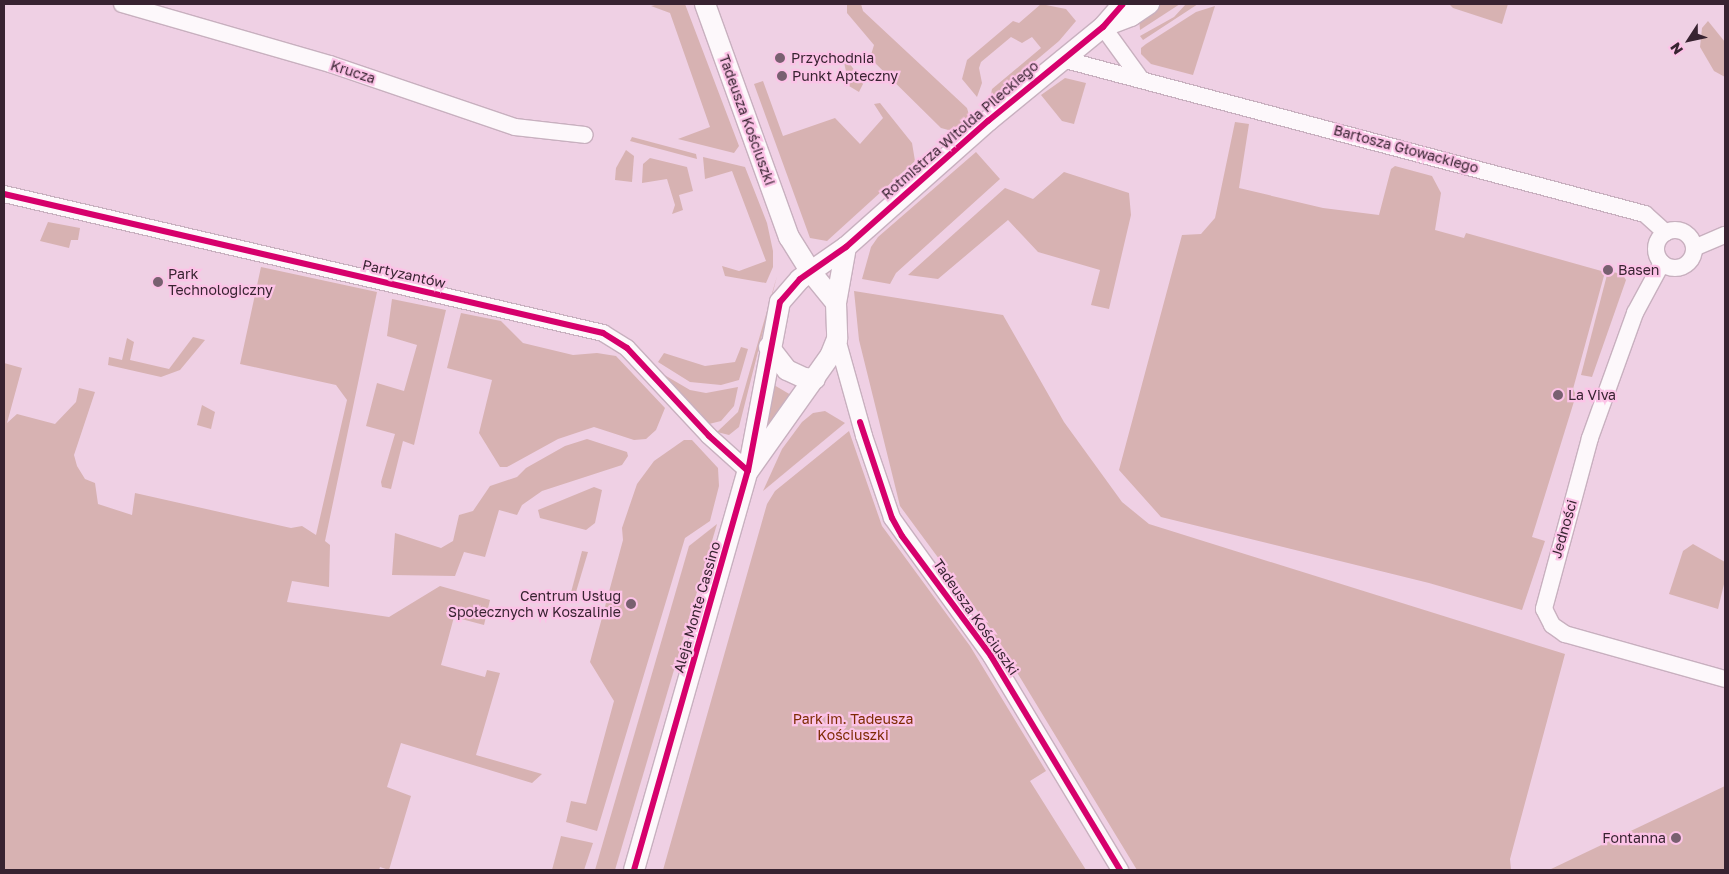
<!DOCTYPE html>
<meta charset="utf-8">
<style>
body{margin:0}
#map{position:relative;width:1729px;height:874px;overflow:hidden;background:#efd0e4;font-family:"Golos Text",sans-serif}
div>[style]{position:absolute}
.green>*{inset:0;background:#d7b2b2}
.roads{filter:drop-shadow(1px 0 #c8b0bf) drop-shadow(-1px 0 #c8b0bf) drop-shadow(0 1px #c8b0bf) drop-shadow(0 -1px #c8b0bf)}
.minor>*{height:16px;margin:-8px;padding:0 8px;transform-origin:8px;border-radius:8px;background:#fdf8fb}
.minor>.ring{margin:-8px;padding:0;box-sizing:content-box;background:none;border:16px solid #fdf8fb;border-radius:50%}
.tertiary>*{height:20px;margin:-10px;padding:0 10px;transform-origin:10px;border-radius:10px;background:#fdf8fb}
.cycleway>*{height:6px;margin:-3px;padding:0 3px;transform-origin:3px;border-radius:3px;background:#d6006c}
.dots>*{width:14px;height:14px;translate:-50% -50%;box-sizing:border-box;border:2px solid #fcc3e7;border-radius:50%}
span{translate:-50% -50%;white-space:nowrap;text-align:center;line-height:1.15;-webkit-text-stroke:4.5px #fcc3e7;paint-order:stroke}
.poi-label{font-size:14px;color:#382331}
.left{translate:0 -50%;text-align:left}
.right{translate:-100% -50%;text-align:right}
.street-label{font-size:14px;color:#382331}
.park-label{font-size:14px;color:#7d2b04}
.frame{position:absolute;inset:0;border:5px solid #382331;pointer-events:none}
.north{position:absolute;left:1664px;top:15px;width:50px;height:50px;-webkit-text-stroke:4px #fcc3e7;paint-order:stroke;rotate:235deg;font-size:14px;font-weight:700;line-height:20px;text-align:center;color:#382331}
.north::after{content:'';display:block;margin:auto;width:18px;height:22px;background:#382331;clip-path:polygon(50% 0,100% 100%,50% 72%,0 100%)}
</style>
<div id="map">
<div class="green">
<div style="clip-path:polygon(659px 4px,685px 4px,739px 146px,734px 153px,678px 139px,710px 127px,670px 13px,651px 6px)"></div>
<div style="clip-path:polygon(847px 4px,861px 4px,863px 11px,967px 108px,969px 115px,958px 127px,952px 131px,941px 128px,870px 58px,874px 45px,847px 13px)"></div>
<div style="clip-path:polygon(1041px 4px,1066px 9px,1076px 21px,1059px 41px,990px 99px,992px 89px,1041px 48px,1032px 37px,1022px 43px,1011px 37px,981px 62px,979px 68px,982px 83px,977px 97px,962px 79px,967px 60px,1013px 21px,1019px 23px)"></div>
<div style="clip-path:polygon(1161px 4px,1180px 4px,1140px 30px,1139px 17px)"></div>
<div style="clip-path:polygon(1186px 4px,1198px 4px,1143px 40px,1140px 36px,1174px 17px)"></div>
<div style="clip-path:polygon(1449px 4px,1508px 4px,1502px 24px,1453px 8px)"></div>
<div style="clip-path:polygon(1215px 6px,1193px 75px,1151px 64px,1141px 54px,1141px 48px,1146px 44px,1196px 12px)"></div>
<div style="clip-path:polygon(1708px 21px,1725px 42px,1725px 77px,1714px 71px,1700px 47px,1702px 28px)"></div>
<div style="clip-path:polygon(844px 62px,850px 64px,857px 74px,863px 84px,859px 92px,849px 86px)"></div>
<div style="clip-path:polygon(1065px 78px,1086px 83px,1074px 124px,1062px 121px,1041px 95px)"></div>
<div style="clip-path:polygon(763px 81px,783px 136px,835px 118px,860px 144px,883px 118px,874px 104px,880px 103px,912px 143px,915px 161px,827px 241px,810px 238px,754px 84px)"></div>
<div style="clip-path:polygon(1235px 122px,1249px 124px,1239px 188px,1323px 208px,1379px 215px,1391px 169px,1395px 166px,1432px 176px,1441px 193px,1435px 230px,1464px 238px,1466px 233px,1605px 272px,1573px 389px,1576px 395px,1532px 537px,1545px 541px,1522px 610px,1429px 583px,1161px 517px,1119px 470px,1182px 235px,1201px 234px,1215px 218px)"></div>
<div style="clip-path:polygon(632px 137px,696px 154px,697px 159px,630px 141px)"></div>
<div style="clip-path:polygon(626px 150px,634px 156px,632px 182px,615px 180px,616px 168px)"></div>
<div style="clip-path:polygon(976px 152px,1000px 179px,896px 273px,890px 284px,862px 279px,871px 247px,878px 237px)"></div>
<div style="clip-path:polygon(703px 157px,745px 167px,767px 223px,773px 251px,773px 267px,766px 283px,725px 276px,722px 266px,739px 271px,766px 261px,732px 171px,705px 179px)"></div>
<div style="clip-path:polygon(650px 158px,687px 167px,693px 191px,679px 195px,683px 210px,672px 214px,675px 205px,667px 179px,642px 183px,643px 164px)"></div>
<div style="clip-path:polygon(1064px 172px,1129px 193px,1131px 215px,1109px 309px,1091px 305px,1100px 270px,1038px 252px,1008px 220px,938px 279px,908px 275px,1005px 188px,1033px 199px)"></div>
<div style="clip-path:polygon(48px 222px,80px 228px,78px 240px,71px 240px,69px 248px,40px 241px)"></div>
<div style="clip-path:polygon(261px 267px,377px 292px,325px 541px,330px 545px,329px 587px,292px 581px,287px 602px,389px 617px,440px 586px,490px 600px,484px 625px,454px 617px,441px 665px,485px 677px,487px 670px,500px 673px,476px 755px,542px 774px,532px 783px,401px 743px,387px 787px,411px 796px,389px 870px,380px 867px,379px 870px,4px 870px,4px 363px,22px 368px,7px 423px,17px 414px,55px 424px,76px 402px,79px 388px,95px 392px,74px 455px,77px 466px,85px 479px,95px 483px,98px 504px,132px 515px,135px 493px,291px 528px,302px 526px,316px 535px,347px 400px,336px 385px,240px 364px)"></div>
<div style="clip-path:polygon(1608px 271px,1622px 274px,1626px 280px,1592px 377px,1581px 375px)"></div>
<div style="clip-path:polygon(777px 276px,739px 427px,729px 435px,717px 432px,738px 412px)"></div>
<div style="clip-path:polygon(854px 291px,1003px 315px,1064px 422px,1122px 502px,1149px 524px,1565px 654px,1510px 859px,1511px 870px,1137px 870px,990px 628px,900px 506px,859px 340px)"></div>
<div style="clip-path:polygon(392px 299px,446px 310px,414px 445px,403px 441px,391px 489px,382px 487px,381px 482px,395px 434px,366px 426px,377px 383px,404px 391px,417px 345px,387px 336px)"></div>
<div style="clip-path:polygon(461px 313px,501px 321px,523px 343px,573px 355px,597px 353px,616px 356px,665px 408px,656px 430px,646px 439px,634px 440px,594px 427px,558px 439px,507px 467px,500px 467px,479px 433px,492px 380px,447px 368px)"></div>
<div style="clip-path:polygon(193px 337px,205px 340px,180px 370px,161px 377px,108px 365px,109px 357px,122px 360px,127px 338px,134px 342px,130px 360px,169px 369px)"></div>
<div style="clip-path:polygon(741px 347px,748px 349px,739px 380px,721px 385px,690px 382px,658px 362px,664px 353px,705px 366px,735px 362px)"></div>
<div style="clip-path:polygon(661px 373px,690px 390px,706px 393px,738px 387px,734px 406px,721px 421px,709px 424px)"></div>
<div style="clip-path:polygon(774px 385px,791px 395px,757px 445px)"></div>
<div style="clip-path:polygon(202px 405px,215px 412px,211px 429px,197px 425px)"></div>
<div style="clip-path:polygon(825px 411px,845px 423px,763px 491px,782px 449px,802px 422px,813px 413px)"></div>
<div style="clip-path:polygon(849px 431px,882px 526px,970px 646px,1046px 771px,1030px 781px,1086px 870px,663px 870px,767px 504px,775px 491px)"></div>
<div style="clip-path:polygon(587px 439px,627px 452px,628px 456px,622px 465px,542px 491px,522px 505px,517px 515px,499px 510px,485px 557px,464px 552px,455px 576px,392px 575px,395px 533px,441px 548px,453px 541px,459px 515px,473px 511px,490px 486px,517px 477px,526px 468px,565px 446px)"></div>
<div style="clip-path:polygon(684px 440px,692px 440px,718px 468px,719px 486px,710px 521px,685px 538px,597px 831px,566px 822px,571px 801px,586px 804px,614px 701px,590px 662px,623px 540px,622px 528px,637px 484px,654px 461px)"></div>
<div style="clip-path:polygon(594px 487px,602px 490px,595px 523px,586px 530px,540px 518px,538px 510px)"></div>
<div style="clip-path:polygon(717px 524px,615px 870px,595px 870px,689px 546px)"></div>
<div style="clip-path:polygon(1693px 544px,1725px 562px,1725px 580px,1718px 609px,1669px 594px,1683px 551px)"></div>
<div style="clip-path:polygon(582px 551px,588px 552px,573px 602px,569px 600px)"></div>
<div style="clip-path:polygon(1725px 786px,1725px 870px,1549px 870px)"></div>
<div style="clip-path:polygon(561px 836px,593px 843px,584px 870px,552px 870px)"></div>
</div>
<div class="roads">
<div class="minor">
<div style="left:122px;top:4px;width:216px;rotate:16.1deg"></div>
<div style="left:330px;top:64px;width:195px;rotate:18.8deg"></div>
<div style="left:515px;top:127px;width:70px;rotate:6.5deg"></div>
<div style="left:1103px;top:27px;width:63px;rotate:54deg"></div>
<div style="left:1062px;top:59px;width:603px;rotate:14.89deg"></div>
<div style="left:1645px;top:214px;width:28px;rotate:42deg"></div>
<div style="left:4px;top:194px;width:615px;rotate:13.06deg"></div>
<div style="left:603px;top:333px;width:28px;rotate:32deg"></div>
<div style="left:627px;top:348px;width:120px;rotate:47deg"></div>
<div style="left:709px;top:436px;width:52px;rotate:41.9deg"></div>
<div class="ring" style="left:1656px;top:230px;width:22px;height:22px"></div>
<div style="left:1694px;top:248px;width:34px;rotate:-23deg"></div>
<div style="left:1662px;top:263px;width:57px;rotate:118.4deg"></div>
<div style="left:1635px;top:313px;width:133px;rotate:109.8deg"></div>
<div style="left:1590px;top:438px;width:177px;rotate:105.1deg"></div>
<div style="left:1544px;top:609px;width:18px;rotate:63deg"></div>
<div style="left:1552px;top:625px;width:16px;rotate:35deg"></div>
<div style="left:1565px;top:634px;width:166px;rotate:15.7deg"></div>
<div style="left:837px;top:339px;width:101px;rotate:74.4deg"></div>
<div style="left:864px;top:436px;width:87px;rotate:71.1deg"></div>
<div style="left:892px;top:518px;width:170px;rotate:54.3deg"></div>
<div style="left:991px;top:656px;width:250px;rotate:58.9deg"></div>
</div>
<div class="tertiary">
<div style="left:705px;top:4px;width:248px;rotate:70.2deg"></div>
<div style="left:789px;top:237px;width:40px;rotate:58deg"></div>
<div style="left:810px;top:271px;width:41px;rotate:50.9deg"></div>
<div style="left:836px;top:303px;width:36px;rotate:88deg"></div>
<div style="left:837px;top:339px;width:18px;rotate:112deg"></div>
<div style="left:830px;top:356px;width:140px;rotate:125.4deg"></div>
<div style="left:1105px;top:26px;width:28px;rotate:-21deg"></div>
<div style="left:1131px;top:16px;width:22px;rotate:-34deg"></div>
<div style="left:836px;top:303px;width:57px;rotate:-79.9deg"></div>
<div style="left:769px;top:347px;width:29px;rotate:52deg"></div>
<div style="left:787px;top:370px;width:19px;rotate:25deg"></div>
<div style="left:804px;top:378px;width:11px;rotate:5deg"></div>
<div style="left:634px;top:870px;width:415px;rotate:-74.1deg"></div>
<div style="left:748px;top:471px;width:172px;rotate:-79.3deg"></div>
<div style="left:780px;top:302px;width:30px;rotate:-49deg"></div>
<div style="left:800px;top:279px;width:56px;rotate:-34.8deg"></div>
<div style="left:846px;top:247px;width:190px;rotate:-41.6deg"></div>
<div style="left:988px;top:121px;width:149px;rotate:-39.3deg"></div>
<div style="left:1103px;top:27px;width:30px;rotate:-49deg"></div>
</div>
</div>
<div class="cycleway">
<div style="left:4px;top:194px;width:615px;rotate:13.06deg"></div>
<div style="left:603px;top:333px;width:28px;rotate:32deg"></div>
<div style="left:627px;top:348px;width:120px;rotate:47deg"></div>
<div style="left:709px;top:436px;width:52px;rotate:41.9deg"></div>
<div style="left:860px;top:422px;width:101px;rotate:71.6deg"></div>
<div style="left:892px;top:518px;width:21px;rotate:61deg"></div>
<div style="left:902px;top:536px;width:149px;rotate:53.4deg"></div>
<div style="left:991px;top:656px;width:250px;rotate:58.9deg"></div>
<div style="left:634px;top:870px;width:415px;rotate:-74.1deg"></div>
<div style="left:748px;top:471px;width:172px;rotate:-79.3deg"></div>
<div style="left:780px;top:302px;width:30px;rotate:-49deg"></div>
<div style="left:800px;top:279px;width:56px;rotate:-34.8deg"></div>
<div style="left:846px;top:247px;width:190px;rotate:-41.6deg"></div>
<div style="left:988px;top:121px;width:149px;rotate:-39.3deg"></div>
<div style="left:1103px;top:27px;width:30px;rotate:-49deg"></div>
</div>
<div class="dots">
<div style="left:780px;top:58px;background:#786070"></div>
<div style="left:782px;top:76px;background:#786070"></div>
<div style="left:1608px;top:270px;background:#786070"></div>
<div style="left:158px;top:282px;background:#786070"></div>
<div style="left:1558px;top:395px;background:#786070"></div>
<div style="left:631px;top:604px;background:#786070"></div>
<div style="left:1676px;top:838px;background:#786070"></div>
</div>
<div class="poi-label">
<span class="left" style="left:791px;top:58px">Przychodnia</span>
<span class="left" style="left:792px;top:76px">Punkt Apteczny</span>
<span class="left" style="left:1618px;top:270px">Basen</span>
<span class="left" style="left:168px;top:282px">Park<br>Technologiczny</span>
<span class="left" style="left:1568px;top:395px">La Viva</span>
<span class="right" style="left:621px;top:604px">Centrum Usług<br>Społecznych w Koszalinie</span>
<span class="right" style="left:1666px;top:838px">Fontanna</span>
</div>
<div class="street-label">
<span style="left:353px;top:72px;rotate:18deg">Krucza</span>
<span style="left:747px;top:120px;rotate:70deg">Tadeusza Kościuszki</span>
<span style="left:960px;top:130px;rotate:-41deg">Rotmistrza Witolda Pileckiego</span>
<span style="left:1406px;top:149px;rotate:15deg">Bartosza Głowackiego</span>
<span style="left:404px;top:274px;rotate:13deg">Partyzantów</span>
<span style="left:1564px;top:529px;rotate:-74deg">Jedności</span>
<span style="left:697px;top:607px;rotate:-74deg">Aleja Monte Cassino</span>
<span style="left:976px;top:617px;rotate:55deg">Tadeusza Kościuszki</span>
</div>
<div class="park-label">
<span style="left:853px;top:727px">Park im. Tadeusza<br>Kościuszki</span>
</div>
<div class="frame"></div>
<div class="north">N</div>
</div>
